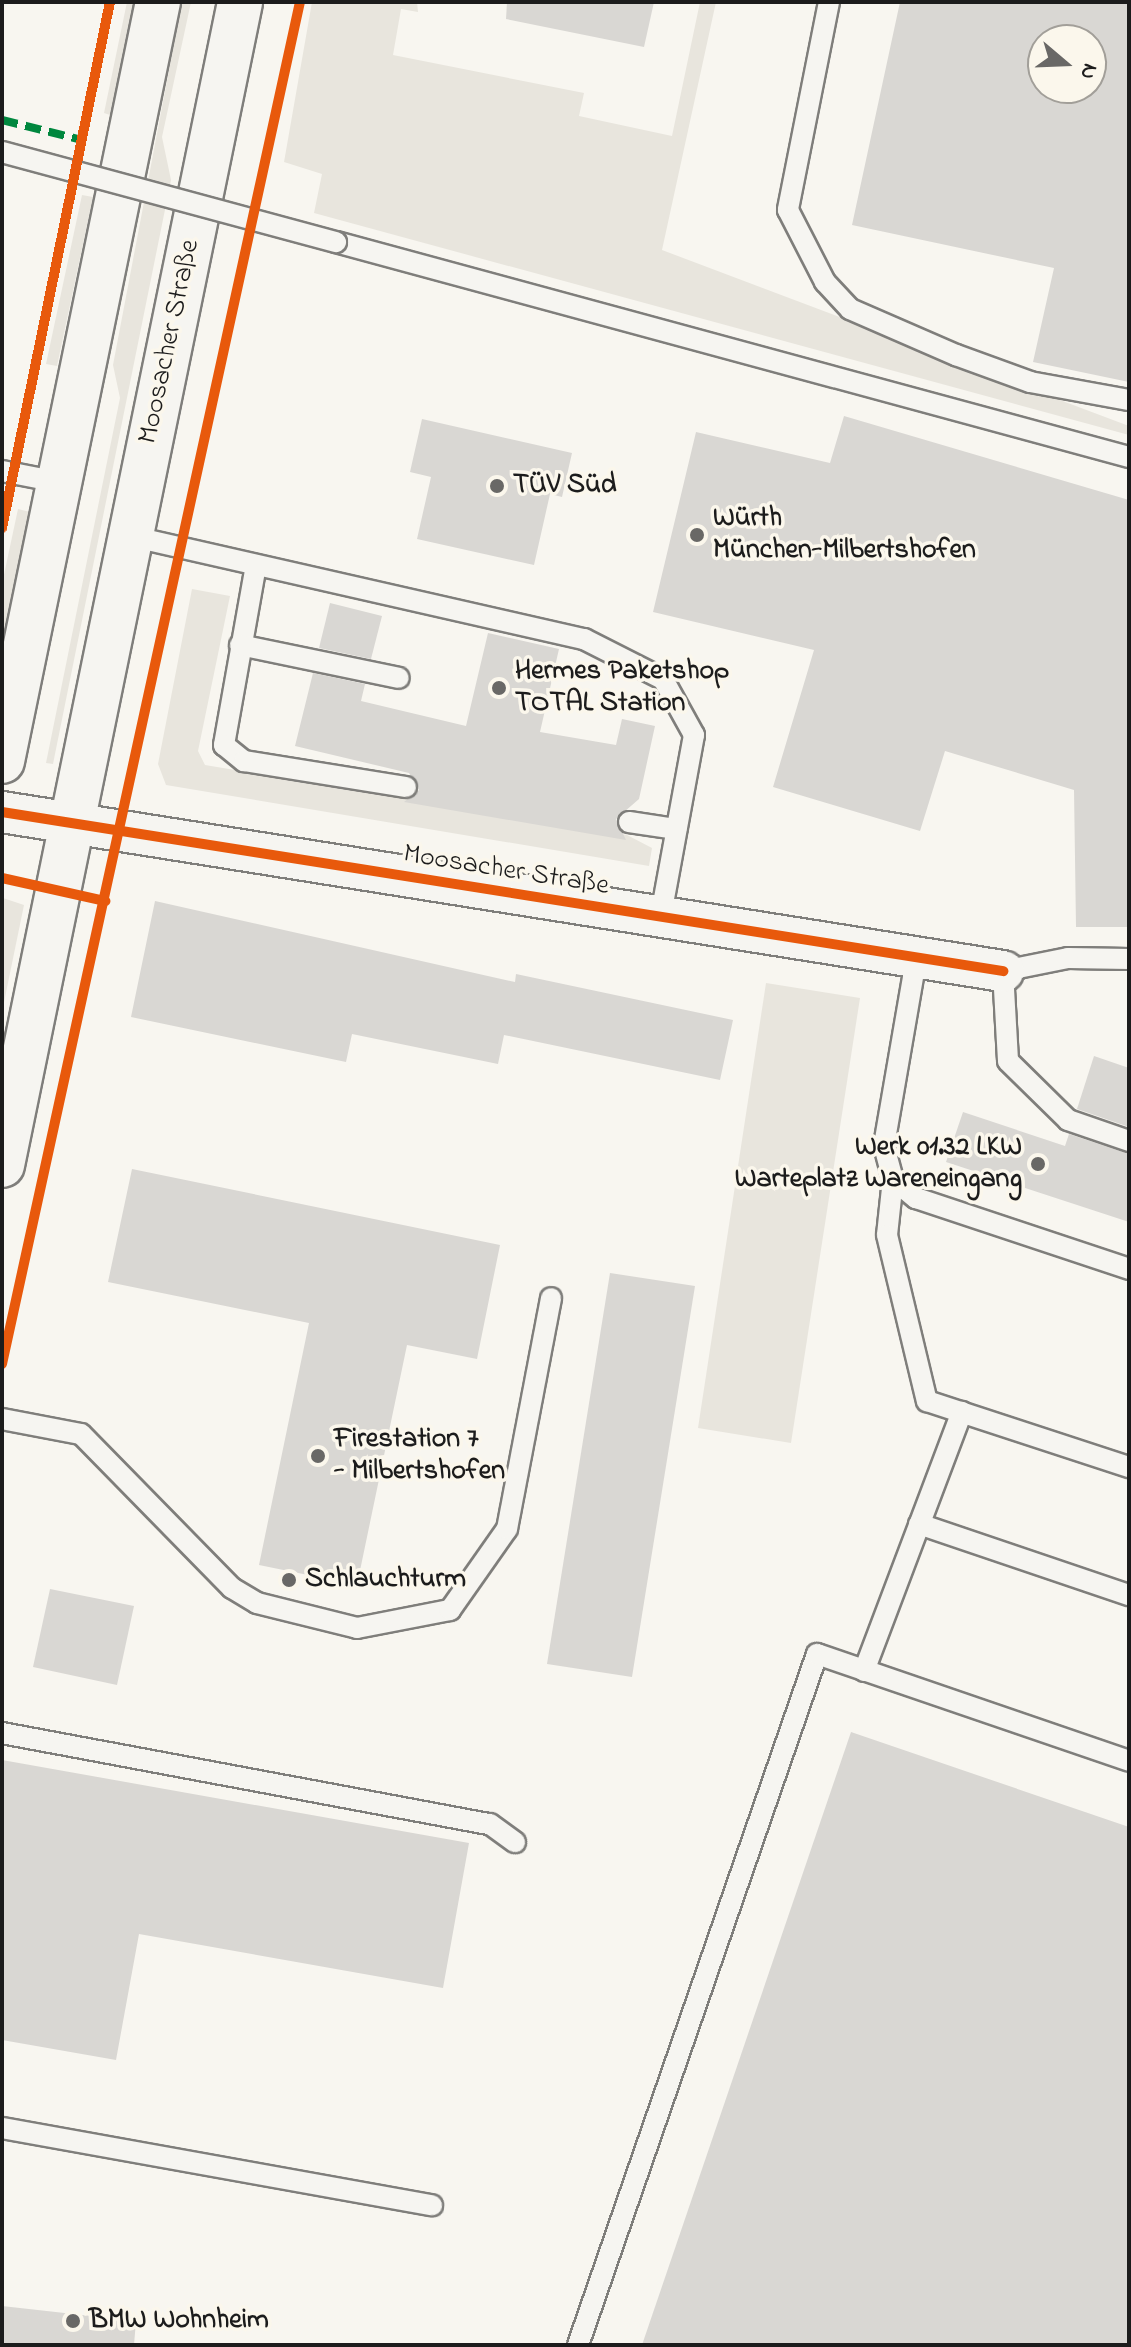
<!DOCTYPE html>
<meta charset="utf-8">
<style>
body{margin:0}
#map{position:relative;width:1131px;height:2347px;overflow:hidden;background:#f8f6f0;font-family:"Indie Flower",sans-serif}
div>[style]{position:absolute}
.green>*{inset:0;background:#e8e5dd}
.building>*{inset:0;background:#d9d7d3}
.roads{filter:drop-shadow(2px 0 #7f7e7b) drop-shadow(-2px 0 #7f7e7b) drop-shadow(0 2px #7f7e7b) drop-shadow(0 -2px #7f7e7b)}
.service>*{height:20px;margin:-10px;padding:0 10px;transform-origin:10px;border-radius:10px;background:#f6f5f1}
.minor>*{height:40px;margin:-20px;padding:0 20px;transform-origin:20px;border-radius:20px;background:#f6f5f1}
.primary>*{height:44px;margin:-22px;padding:0 22px;transform-origin:22px;border-radius:22px;background:#f6f5f1}
.bridges{filter:drop-shadow(2px 0 #7f7e7b) drop-shadow(-2px 0 #7f7e7b) drop-shadow(0 2px #7f7e7b) drop-shadow(0 -2px #7f7e7b)}
.service-bridge>*{height:20px;margin:-10px;padding:0 10px;transform-origin:10px;border-radius:10px;background:#f6f5f1}
.quiet>*{height:8px;margin-top:-4px;transform-origin:0;background:repeating-linear-gradient(90deg,#00873e 0 16px,transparent 0 24px)}
.cycleway>*{height:10px;margin:-5px;padding:0 5px;transform-origin:5px;border-radius:5px;background:#e8590c}
.dots>*{width:22px;height:22px;translate:-50% -50%;box-sizing:border-box;border:4px solid #fbf7ec;border-radius:50%}
span{translate:-50% -50%;white-space:nowrap;text-align:center;line-height:1.15;-webkit-text-stroke:7px #fbf7ec;paint-order:stroke}
.street-label{font-size:28px;color:#1c1c1c}
.poi-label{font-size:28px;color:#1c1c1c;font-weight:700}
.left{translate:0 -50%;text-align:left}
.right{translate:-100% -50%;text-align:right}
.frame{position:absolute;inset:0;border:4px solid #1c1c1c;pointer-events:none}
.north{position:absolute;left:1027px;top:24px;width:80px;height:80px;box-sizing:border-box;background:#fbf7ec;border:2px solid #a29f99;border-radius:50%;rotate:109deg;font-size:22px;font-weight:700;line-height:32px;text-align:center;color:#1c1c1c}
.north::after{content:'';display:block;margin:auto;width:28px;height:36px;background:#696866;clip-path:polygon(50% 0,100% 100%,50% 72%,0 100%)}
</style>
<div id="map">
<div class="green">
<div style="clip-path:polygon(127px 2px,140px 2px,116px 117px,104px 113px)"></div>
<div style="clip-path:polygon(182px 2px,191px 2px,162px 137px,171px 180px,53px 764px,46px 763px,120px 398px,113px 365px)"></div>
<div style="clip-path:polygon(312px 2px,417px 2px,418px 12px,401px 9px,393px 55px,584px 93px,579px 116px,672px 136px,700px 2px,716px 2px,662px 250px,1129px 426px,1129px 435px,314px 213px,322px 174px,284px 162px)"></div>
<div style="clip-path:polygon(82px 195px,93px 197px,57px 366px,46px 364px)"></div>
<div style="clip-path:polygon(18px 509px,30px 512px,2px 643px,2px 584px)"></div>
<div style="clip-path:polygon(192px 589px,230px 596px,198px 751px,205px 765px,627px 835px,652px 848px,649px 866px,166px 785px,158px 764px)"></div>
<div style="clip-path:polygon(3px 898px,24px 905px,2px 1012px,2px 904px)"></div>
<div style="clip-path:polygon(766px 983px,860px 998px,791px 1443px,698px 1428px)"></div>
</div>
<div class="building">
<div style="clip-path:polygon(507px 2px,654px 2px,644px 47px,506px 19px)"></div>
<div style="clip-path:polygon(evenodd,900px 2px,1129px 2px,1129px 382px,1033px 362px,1054px 268px,852px 225px,900px 2px,1043px 40px,1091px 40px,1091px 88px,1043px 88px,1043px 40px)"></div>
<div style="clip-path:polygon(844px 416px,1129px 500px,1129px 927px,1076px 927px,1074px 790px,945px 751px,920px 831px,773px 787px,814px 650px,653px 612px,696px 432px,830px 463px)"></div>
<div style="clip-path:polygon(422px 419px,572px 453px,562px 497px,550px 494px,534px 565px,417px 539px,431px 477px,410px 472px)"></div>
<div style="clip-path:polygon(330px 603px,382px 616px,371px 659px,319px 648px)"></div>
<div style="clip-path:polygon(488px 633px,559px 649px,540px 732px,616px 745px,622px 719px,655px 726px,639px 799px,616px 819px,626px 840px,404px 802px,419px 790px,409px 773px,295px 746px,313px 673px,365px 684px,361px 701px,466px 726px)"></div>
<div style="clip-path:polygon(155px 901px,515px 982px,516px 974px,733px 1020px,720px 1080px,504px 1035px,498px 1064px,352px 1034px,346px 1062px,131px 1017px)"></div>
<div style="clip-path:polygon(1094px 1056px,1129px 1068px,1129px 1127px,1077px 1109px)"></div>
<div style="clip-path:polygon(963px 1112px,1065px 1146px,1069px 1134px,1129px 1154px,1129px 1222px,946px 1162px)"></div>
<div style="clip-path:polygon(132px 1169px,500px 1245px,477px 1359px,407px 1345px,357px 1585px,259px 1565px,309px 1323px,108px 1282px)"></div>
<div style="clip-path:polygon(610px 1273px,695px 1286px,632px 1677px,547px 1664px)"></div>
<div style="clip-path:polygon(50px 1589px,134px 1606px,117px 1685px,33px 1667px)"></div>
<div style="clip-path:polygon(851px 1732px,1129px 1827px,1129px 2345px,642px 2345px)"></div>
<div style="clip-path:polygon(2px 1760px,469px 1843px,443px 1988px,139px 1934px,116px 2060px,2px 2040px)"></div>
<div style="clip-path:polygon(2px 2306px,136px 2321px,134px 2345px,2px 2345px)"></div>
</div>
<div class="roads">
<div class="service">
<div style="left:829px;top:2px;width:212px;rotate:101.2deg"></div>
<div style="left:788px;top:210px;width:81px;rotate:62.8deg"></div>
<div style="left:825px;top:282px;width:37px;rotate:47deg"></div>
<div style="left:850px;top:309px;width:116px;rotate:23.5deg"></div>
<div style="left:956px;top:355px;width:79px;rotate:20deg"></div>
<div style="left:1030px;top:382px;width:101px;rotate:10.3deg"></div>
<div style="left:336px;top:242px;width:822px;rotate:15.17deg"></div>
<div style="left:2px;top:471px;width:57px;rotate:11.1deg"></div>
<div style="left:130px;top:536px;width:466px;rotate:12.8deg"></div>
<div style="left:584px;top:639px;width:89px;rotate:26.9deg"></div>
<div style="left:663px;top:679px;width:64px;rotate:61deg"></div>
<div style="left:694px;top:735px;width:189px;rotate:100.4deg"></div>
<div style="left:256px;top:565px;width:183px;rotate:100.1deg"></div>
<div style="left:224px;top:745px;width:26px;rotate:39deg"></div>
<div style="left:244px;top:761px;width:164px;rotate:9.1deg"></div>
<div style="left:240px;top:645px;width:162px;rotate:11.7deg"></div>
<div style="left:629px;top:822px;width:48px;rotate:8.5deg"></div>
<div style="left:1129px;top:959px;width:61px;rotate:-179.1deg"></div>
<div style="left:1068px;top:958px;width:66px;rotate:168.7deg"></div>
<div style="left:1003px;top:971px;width:90px;rotate:86.8deg"></div>
<div style="left:1008px;top:1061px;width:84px;rotate:44.5deg"></div>
<div style="left:1068px;top:1120px;width:65px;rotate:19deg"></div>
<div style="left:916px;top:960px;width:189px;rotate:99.8deg"></div>
<div style="left:884px;top:1146px;width:34px;rotate:75deg"></div>
<div style="left:893px;top:1179px;width:30px;rotate:40deg"></div>
<div style="left:916px;top:1198px;width:225px;rotate:18.4deg"></div>
<div style="left:893px;top:1179px;width:56px;rotate:96.1deg"></div>
<div style="left:887px;top:1235px;width:171px;rotate:76.5deg"></div>
<div style="left:927px;top:1401px;width:213px;rotate:18.1deg"></div>
<div style="left:2px;top:1419px;width:80px;rotate:10.8deg"></div>
<div style="left:81px;top:1434px;width:216px;rotate:45.6deg"></div>
<div style="left:232px;top:1588px;width:29px;rotate:31deg"></div>
<div style="left:257px;top:1603px;width:103px;rotate:14deg"></div>
<div style="left:357px;top:1628px;width:95px;rotate:-11deg"></div>
<div style="left:450px;top:1610px;width:99px;rotate:-54.9deg"></div>
<div style="left:507px;top:1529px;width:235px;rotate:-79.2deg"></div>
<div style="left:919px;top:1524px;width:222px;rotate:18.7deg"></div>
<div style="left:864px;top:1671px;width:277px;rotate:-69.3deg"></div>
<div style="left:2px;top:1733px;width:496px;rotate:10.6deg"></div>
<div style="left:490px;top:1824px;width:31px;rotate:36deg"></div>
<div style="left:2px;top:2128px;width:437px;rotate:10.2deg"></div>
<div style="left:578px;top:2345px;width:731px;rotate:-70.92deg"></div>
<div style="left:817px;top:1654px;width:330px;rotate:18.9deg"></div>
</div>
<div class="minor">
<div style="left:2px;top:812px;width:1014px;rotate:9.03deg"></div>
</div>
<div class="primary">
<div style="left:2px;top:761px;width:775px;rotate:-78.39deg"></div>
<div style="left:2px;top:1165px;width:1187px;rotate:-78.43deg"></div>
</div>
</div>
<div class="bridges">
<div class="service-bridge">
<div style="left:2px;top:152px;width:346px;rotate:15.1deg"></div>
</div>
</div>
<div class="quiet">
<div style="left:2px;top:120px;width:82px;rotate:14deg"></div>
</div>
<div class="cycleway">
<div style="left:2px;top:528px;width:537px;rotate:-78.4deg"></div>
<div style="left:2px;top:812px;width:1014px;rotate:9.03deg"></div>
<div style="left:2px;top:878px;width:106px;rotate:12.6deg"></div>
<div style="left:2px;top:1364px;width:1394px;rotate:-77.66deg"></div>
</div>
<div class="dots">
<div style="left:497px;top:486px;background:#696866"></div>
<div style="left:697px;top:535px;background:#696866"></div>
<div style="left:499px;top:688px;background:#696866"></div>
<div style="left:1038px;top:1164px;background:#696866"></div>
<div style="left:318px;top:1456px;background:#696866"></div>
<div style="left:289px;top:1580px;background:#696866"></div>
<div style="left:73px;top:2321px;background:#696866"></div>
</div>
<div class="street-label">
<span style="left:170px;top:342px;rotate:-78deg">Moosacher Straße</span>
<span style="left:506px;top:871px;rotate:9deg">Moosacher Straße</span>
</div>
<div class="poi-label">
<span class="left" style="left:513px;top:486px">TÜV Süd</span>
<span class="left" style="left:713px;top:535px">Würth<br>München-Milbertshofen</span>
<span class="left" style="left:515px;top:688px">Hermes Paketshop<br>TOTAL Station</span>
<span class="right" style="left:1022px;top:1164px">Werk 01.32 LKW<br>Warteplatz Wareneingang</span>
<span class="left" style="left:334px;top:1456px">Firestation 7<br>- Milbertshofen</span>
<span class="left" style="left:305px;top:1580px">Schlauchturm</span>
<span class="left" style="left:89px;top:2321px">BMW Wohnheim</span>
</div>
<div class="frame"></div>
<div class="north">N</div>
</div>
